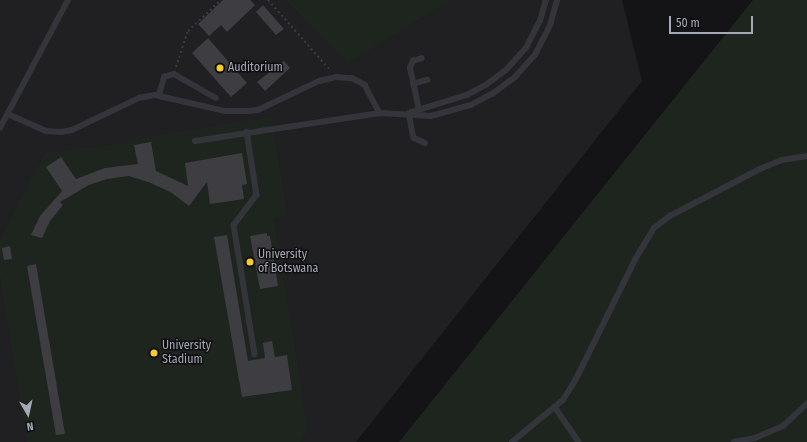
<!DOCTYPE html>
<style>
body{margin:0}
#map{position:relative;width:807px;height:442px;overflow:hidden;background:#141315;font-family:"Fira Sans Condensed",sans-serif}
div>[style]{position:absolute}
.built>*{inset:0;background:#201f22}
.green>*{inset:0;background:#1e251f}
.building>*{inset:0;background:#3e3d42}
.path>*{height:2px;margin-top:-1px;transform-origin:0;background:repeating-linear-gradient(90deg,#3a3b41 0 2px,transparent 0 5px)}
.service>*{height:5.5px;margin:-2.75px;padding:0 2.75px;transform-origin:2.75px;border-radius:2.75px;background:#34353a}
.dots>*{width:11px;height:11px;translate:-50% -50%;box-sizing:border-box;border:2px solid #0f0e10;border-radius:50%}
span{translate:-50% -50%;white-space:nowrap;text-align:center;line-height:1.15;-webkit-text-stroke:3px #0f0e10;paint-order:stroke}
.poi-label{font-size:12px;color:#a5a8b6}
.left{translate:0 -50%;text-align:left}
.north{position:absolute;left:8px;top:394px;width:40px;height:40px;-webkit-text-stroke:3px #0f0e10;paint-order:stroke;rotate:171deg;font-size:11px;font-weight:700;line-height:16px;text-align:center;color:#a5a8b6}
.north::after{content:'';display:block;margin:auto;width:14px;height:18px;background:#a5a8b6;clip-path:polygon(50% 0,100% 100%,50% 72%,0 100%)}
.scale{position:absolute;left:669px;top:16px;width:84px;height:18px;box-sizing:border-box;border:2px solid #a5a8b6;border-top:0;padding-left:5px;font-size:12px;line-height:14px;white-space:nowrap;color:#a5a8b6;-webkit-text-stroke:3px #0f0e10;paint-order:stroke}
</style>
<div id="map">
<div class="built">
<div style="clip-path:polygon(0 0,622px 0,642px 81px,356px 442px,0 442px)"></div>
</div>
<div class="green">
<div style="clip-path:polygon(286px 0,451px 0,348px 63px)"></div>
<div style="clip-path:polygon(753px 0,807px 0,807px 442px,399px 442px)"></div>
<div style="clip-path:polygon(271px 117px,287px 215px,274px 218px,308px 431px,300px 442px,27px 442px,0 276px,0 239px,45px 153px,131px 142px,131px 140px)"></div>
</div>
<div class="building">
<div style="clip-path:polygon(223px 0,250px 0,255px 5px,227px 32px,221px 25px,209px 36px,198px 24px)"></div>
<div style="clip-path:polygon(263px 5px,284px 29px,276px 35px,256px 12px)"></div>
<div style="clip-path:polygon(208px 38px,247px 83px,231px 97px,192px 53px)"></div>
<div style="clip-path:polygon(284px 61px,290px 68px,265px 91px,257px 82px)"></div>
<div style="clip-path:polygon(151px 142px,156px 171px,188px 186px,185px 163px,242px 153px,247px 184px,242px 185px,244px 199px,210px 204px,207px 182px,189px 206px,172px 193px,151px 183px,129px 176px,107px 179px,89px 185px,60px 202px,63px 205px,50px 221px,42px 238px,31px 235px,40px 216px,62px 191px,46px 167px,61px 157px,76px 179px,105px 168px,138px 164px,134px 145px)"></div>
<div style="clip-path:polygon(267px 233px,267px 236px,270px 236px,278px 286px,260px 289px,250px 236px)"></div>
<div style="clip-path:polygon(227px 235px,248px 361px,265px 358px,263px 343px,272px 341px,275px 357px,287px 355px,292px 390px,242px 397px,214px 237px)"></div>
<div style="clip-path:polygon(10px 246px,12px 259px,4px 260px,2px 248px)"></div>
<div style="clip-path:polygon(36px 264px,65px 434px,56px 435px,27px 266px)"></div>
</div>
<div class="path">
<div style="left:268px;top:0;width:95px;rotate:48.4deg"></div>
<div style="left:176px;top:67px;width:38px;rotate:-72deg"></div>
<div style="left:188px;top:31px;width:45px;rotate:-43.2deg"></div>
</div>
<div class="service">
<div style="left:413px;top:84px;width:15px;rotate:-16deg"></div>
<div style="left:159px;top:95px;width:19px;rotate:-74deg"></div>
<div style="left:164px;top:77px;width:10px;rotate:-17deg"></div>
<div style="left:174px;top:74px;width:48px;rotate:29.7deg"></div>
<div style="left:419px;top:110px;width:43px;rotate:-102.1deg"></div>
<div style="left:410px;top:68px;width:8px;rotate:-67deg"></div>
<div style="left:413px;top:61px;width:9px;rotate:-18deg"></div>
<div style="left:412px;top:112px;width:58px;rotate:-17.2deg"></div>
<div style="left:467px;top:95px;width:21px;rotate:-28deg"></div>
<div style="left:486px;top:85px;width:26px;rotate:-37deg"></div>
<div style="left:507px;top:69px;width:28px;rotate:-48deg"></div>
<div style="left:526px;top:48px;width:30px;rotate:-63deg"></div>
<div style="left:540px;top:21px;width:22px;rotate:-74deg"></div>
<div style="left:409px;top:113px;width:25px;rotate:79deg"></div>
<div style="left:414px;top:138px;width:12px;rotate:24deg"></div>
<div style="left:8px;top:114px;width:42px;rotate:24.1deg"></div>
<div style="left:46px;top:131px;width:15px;rotate:4deg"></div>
<div style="left:61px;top:132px;width:11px;rotate:-10deg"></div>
<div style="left:72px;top:130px;width:74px;rotate:-25.5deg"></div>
<div style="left:139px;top:98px;width:16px;rotate:-11deg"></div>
<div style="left:155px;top:95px;width:72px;rotate:12.9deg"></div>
<div style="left:225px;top:111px;width:22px"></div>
<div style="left:247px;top:111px;width:11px;rotate:-5deg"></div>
<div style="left:258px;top:110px;width:68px;rotate:-25.4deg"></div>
<div style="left:319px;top:81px;width:17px;rotate:-13deg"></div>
<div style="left:336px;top:77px;width:16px;rotate:4deg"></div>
<div style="left:352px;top:78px;width:15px;rotate:28deg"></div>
<div style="left:365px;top:85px;width:32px;rotate:62deg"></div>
<div style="left:0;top:128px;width:145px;rotate:-62deg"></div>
<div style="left:247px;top:132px;width:64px;rotate:81deg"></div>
<div style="left:257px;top:195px;width:38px;rotate:127deg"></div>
<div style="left:234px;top:225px;width:131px;rotate:80.8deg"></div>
<div style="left:195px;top:141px;width:187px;rotate:-8.6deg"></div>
<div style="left:380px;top:113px;width:51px;rotate:3.4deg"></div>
<div style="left:431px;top:116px;width:41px;rotate:-15.4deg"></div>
<div style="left:471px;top:105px;width:24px;rotate:-28deg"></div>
<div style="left:492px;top:94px;width:29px;rotate:-36deg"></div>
<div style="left:515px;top:77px;width:30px;rotate:-48deg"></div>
<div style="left:535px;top:55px;width:34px;rotate:-63deg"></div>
<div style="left:550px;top:25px;width:26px;rotate:-74deg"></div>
<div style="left:555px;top:407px;width:42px;rotate:55.6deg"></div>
<div style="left:512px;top:442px;width:66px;rotate:-39.5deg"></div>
<div style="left:563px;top:400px;width:22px;rotate:-58deg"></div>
<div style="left:575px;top:381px;width:137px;rotate:-63.6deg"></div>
<div style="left:636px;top:258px;width:35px;rotate:-59deg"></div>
<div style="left:654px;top:228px;width:20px;rotate:-37deg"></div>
<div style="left:670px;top:216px;width:102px;rotate:-27.6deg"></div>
<div style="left:760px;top:169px;width:24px;rotate:-22deg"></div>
<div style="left:782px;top:160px;width:25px;rotate:-9deg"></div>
<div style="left:734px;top:442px;width:21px;rotate:-11deg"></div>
<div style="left:755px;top:438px;width:30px;rotate:-23deg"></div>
<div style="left:783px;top:426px;width:33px;rotate:-43deg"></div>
</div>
<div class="dots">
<div style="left:220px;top:68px;background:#f4cc2c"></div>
<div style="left:250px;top:262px;background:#f4cc2c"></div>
<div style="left:154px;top:353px;background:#f4cc2c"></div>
</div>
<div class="poi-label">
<span class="left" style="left:228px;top:68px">Auditorium</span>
<span class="left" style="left:258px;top:262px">University<br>of Botswana</span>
<span class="left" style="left:162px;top:353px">University<br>Stadium</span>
</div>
<div class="north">N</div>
<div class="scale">50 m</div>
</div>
